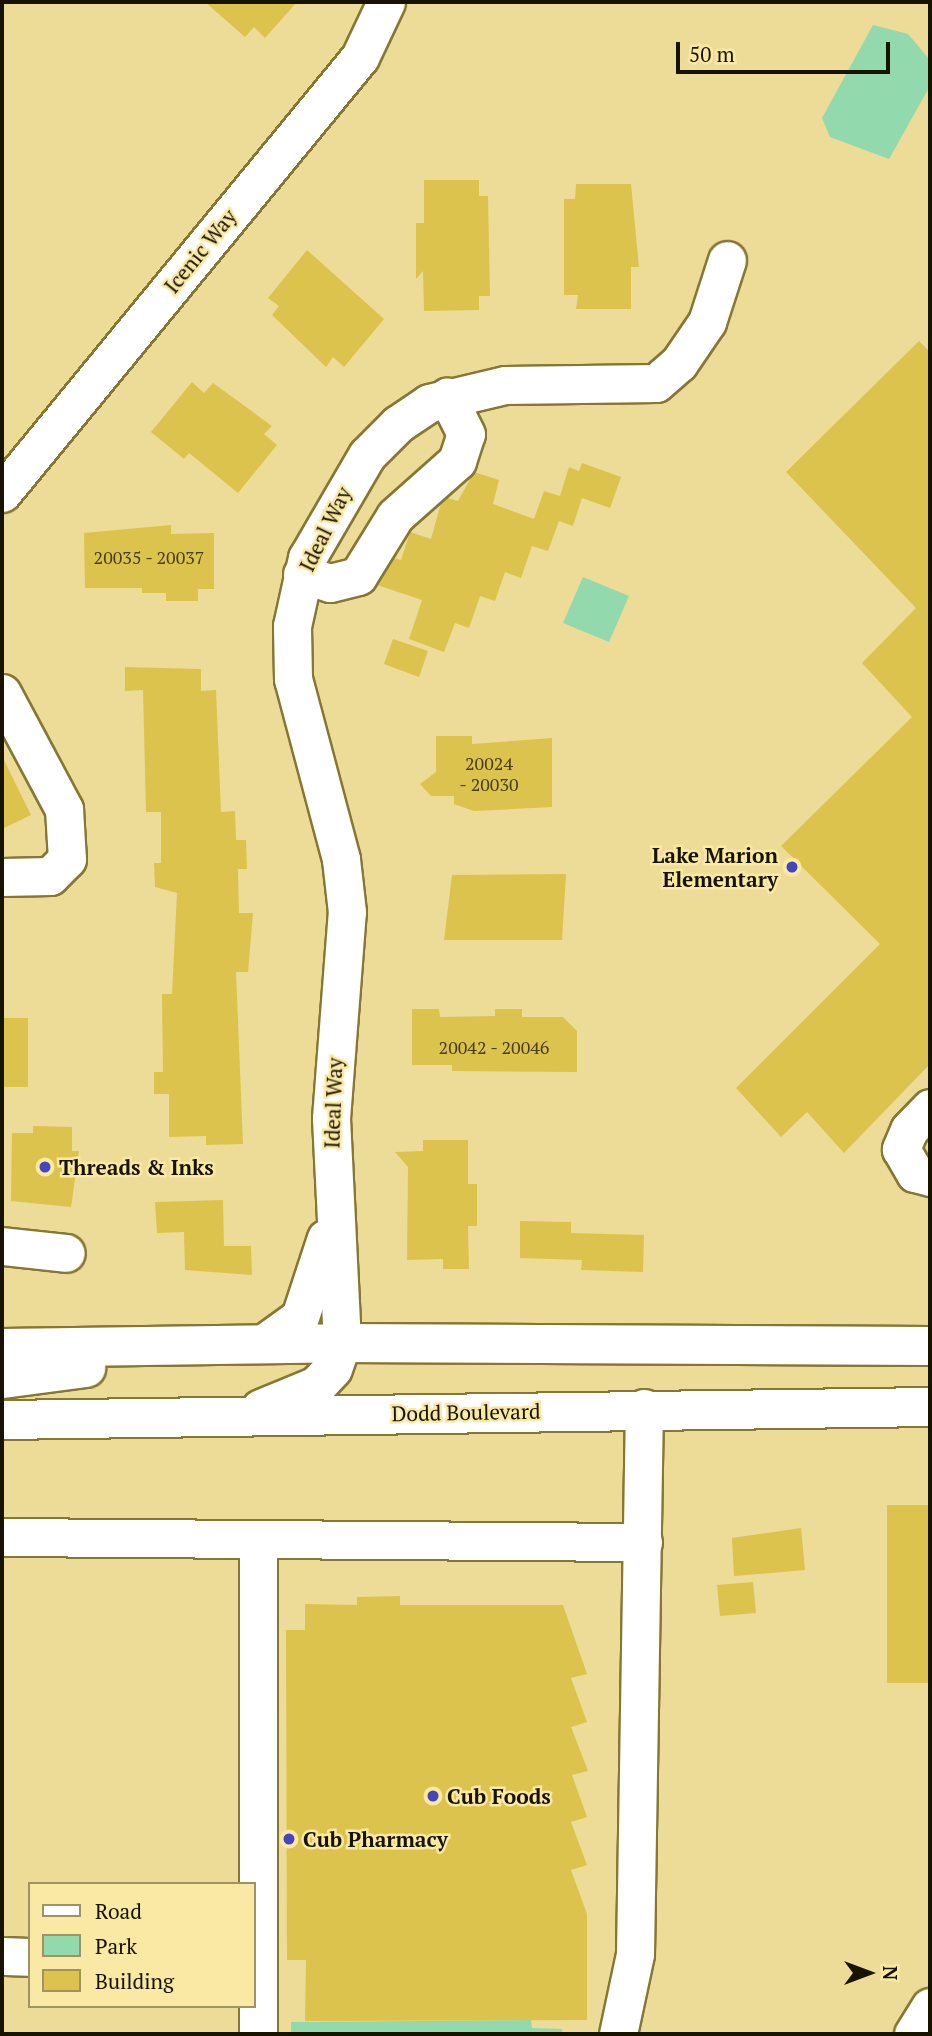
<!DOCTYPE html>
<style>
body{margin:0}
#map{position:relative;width:932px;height:2036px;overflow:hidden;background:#ecdc98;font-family:"PT Serif",serif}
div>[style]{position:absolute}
.green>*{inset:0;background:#92d9ae}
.building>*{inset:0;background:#dcc34e}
.roads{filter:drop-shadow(2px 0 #867734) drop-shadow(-2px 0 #867734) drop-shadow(0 2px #867734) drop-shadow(0 -2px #867734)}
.minor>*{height:37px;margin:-18.5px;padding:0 18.5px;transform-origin:18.5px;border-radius:18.5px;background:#fff}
.major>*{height:38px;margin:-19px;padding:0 19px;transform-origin:19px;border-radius:19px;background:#fff}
.dots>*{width:19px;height:19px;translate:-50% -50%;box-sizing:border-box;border:4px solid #f9e9a4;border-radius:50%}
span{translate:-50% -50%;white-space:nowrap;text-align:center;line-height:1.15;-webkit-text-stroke:5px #f9e9a4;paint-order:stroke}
.number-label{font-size:18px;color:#493e14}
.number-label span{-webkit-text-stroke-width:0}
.street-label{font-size:21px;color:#181200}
.poi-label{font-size:21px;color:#181200;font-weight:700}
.right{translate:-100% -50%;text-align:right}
.left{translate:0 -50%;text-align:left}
.frame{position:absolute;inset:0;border:4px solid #181200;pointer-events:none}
.legend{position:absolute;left:28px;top:1882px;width:228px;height:126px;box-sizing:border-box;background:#f9e9a4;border:2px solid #9f9362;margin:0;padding:9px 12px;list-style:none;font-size:21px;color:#181200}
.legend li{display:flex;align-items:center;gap:14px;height:35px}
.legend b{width:35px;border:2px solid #9f9362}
.north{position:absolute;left:834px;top:1938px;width:70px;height:70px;-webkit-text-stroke:5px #f9e9a4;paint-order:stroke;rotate:90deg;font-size:19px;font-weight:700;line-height:28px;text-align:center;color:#181200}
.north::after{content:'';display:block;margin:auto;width:24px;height:32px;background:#181200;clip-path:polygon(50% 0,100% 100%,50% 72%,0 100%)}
.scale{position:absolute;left:676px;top:42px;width:214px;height:32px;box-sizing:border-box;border:4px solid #181200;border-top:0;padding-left:9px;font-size:21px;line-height:24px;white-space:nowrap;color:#181200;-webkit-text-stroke:5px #f9e9a4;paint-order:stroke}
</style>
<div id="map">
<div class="green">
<div style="clip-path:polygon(873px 25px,908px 34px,930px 60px,930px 86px,889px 159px,830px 137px,822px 118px)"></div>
<div style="clip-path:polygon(583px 577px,629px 596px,609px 642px,563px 623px)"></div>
<div style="clip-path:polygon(531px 2020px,532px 2028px,562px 2029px,562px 2034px,291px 2034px,291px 2022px)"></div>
</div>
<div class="building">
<div style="clip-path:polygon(205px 2px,297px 2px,265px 38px,254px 27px,245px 37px)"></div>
<div style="clip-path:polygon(424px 180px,479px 180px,479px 196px,488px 196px,490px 296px,479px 296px,479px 310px,424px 311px,423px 271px,416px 279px,416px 223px,424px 223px)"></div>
<div style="clip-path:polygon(576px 184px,631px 184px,639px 267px,631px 267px,631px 309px,576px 309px,578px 295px,564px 295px,564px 199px,575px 199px)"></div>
<div style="clip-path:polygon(307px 250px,384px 319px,344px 367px,333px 357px,326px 367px,272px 315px,279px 306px,268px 298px)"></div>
<div style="clip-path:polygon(919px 341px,930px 352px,930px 1064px,844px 1153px,807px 1112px,781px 1137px,736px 1088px,880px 944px,781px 846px,912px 717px,862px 663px,916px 608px,786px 472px)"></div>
<div style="clip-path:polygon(192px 382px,204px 393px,213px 383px,272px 426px,264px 434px,277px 445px,238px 493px,189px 453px,184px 459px,151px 432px)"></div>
<div style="clip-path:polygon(582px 463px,621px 477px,610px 508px,582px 498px,573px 526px,559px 521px,548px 551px,532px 546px,521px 578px,505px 572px,495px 601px,480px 596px,469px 628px,455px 623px,444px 652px,409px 639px,422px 600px,377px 585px,394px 558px,401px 560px,410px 532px,431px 539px,441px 503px,447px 498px,458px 501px,474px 472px,499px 480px,493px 504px,534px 519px,544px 491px,560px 496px,569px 467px,579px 471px)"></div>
<div style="clip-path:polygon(171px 525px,171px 534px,214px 533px,214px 589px,198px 589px,198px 601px,166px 601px,166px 593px,142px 593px,142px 588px,85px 588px,84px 533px)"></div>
<div style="clip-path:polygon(393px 639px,428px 651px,419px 677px,384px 664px)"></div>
<div style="clip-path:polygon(125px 667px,201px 669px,201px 691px,216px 690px,221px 812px,235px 811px,236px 840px,246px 840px,247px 869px,238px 869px,239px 913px,253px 913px,248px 972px,236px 972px,243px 1144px,206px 1145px,206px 1136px,169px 1137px,169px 1094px,154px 1094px,154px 1072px,163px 1072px,162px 994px,172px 994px,177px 893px,155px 887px,154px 863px,161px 863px,161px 812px,146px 812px,143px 690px,125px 691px)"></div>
<div style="clip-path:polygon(436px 736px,472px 736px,472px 744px,552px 738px,552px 807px,474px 811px,454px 804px,454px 796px,431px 796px,420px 784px,436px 772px)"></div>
<div style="clip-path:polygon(2px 756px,31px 815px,2px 829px)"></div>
<div style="clip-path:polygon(566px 874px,562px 940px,444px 940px,452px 875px)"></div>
<div style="clip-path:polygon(412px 1009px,439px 1009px,440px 1017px,495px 1016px,495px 1009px,522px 1009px,522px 1017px,563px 1017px,577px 1031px,577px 1072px,452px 1071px,452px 1065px,412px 1065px)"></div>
<div style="clip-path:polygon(2px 1018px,28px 1018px,28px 1087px,2px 1087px)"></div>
<div style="clip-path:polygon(33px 1126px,72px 1127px,72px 1151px,79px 1151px,71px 1207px,11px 1201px,12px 1133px,33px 1133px)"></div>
<div style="clip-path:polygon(423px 1140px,468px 1140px,468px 1184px,477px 1184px,477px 1226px,468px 1226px,469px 1269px,443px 1269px,443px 1259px,407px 1260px,408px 1167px,395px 1152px,423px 1151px)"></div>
<div style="clip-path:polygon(223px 1200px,224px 1246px,251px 1246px,252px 1275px,185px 1270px,184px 1232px,157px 1233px,155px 1202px)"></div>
<div style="clip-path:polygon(520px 1221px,571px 1222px,571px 1233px,644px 1235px,643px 1272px,581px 1270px,582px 1260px,520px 1258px)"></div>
<div style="clip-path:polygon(887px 1505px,930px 1505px,930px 1683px,887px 1683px)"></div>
<div style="clip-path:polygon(801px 1528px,805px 1570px,734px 1576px,732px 1538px)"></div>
<div style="clip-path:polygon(753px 1582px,756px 1613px,720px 1616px,717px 1585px)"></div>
<div style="clip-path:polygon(400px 1596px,400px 1605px,563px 1605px,587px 1674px,571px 1678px,587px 1722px,571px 1727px,588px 1771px,572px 1775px,587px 1817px,571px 1822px,587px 1865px,571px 1870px,587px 1914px,587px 2020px,305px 2021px,306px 1960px,287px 1960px,286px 1630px,305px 1630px,305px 1604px,357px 1605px,357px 1597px)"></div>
</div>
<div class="roads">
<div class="minor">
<div style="left:2px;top:493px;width:564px;rotate:-50.61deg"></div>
<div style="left:360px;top:57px;width:61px;rotate:-64.7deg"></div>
<div style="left:302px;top:574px;width:29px;rotate:18deg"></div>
<div style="left:330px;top:583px;width:29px;rotate:-14deg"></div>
<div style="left:358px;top:576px;width:70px;rotate:-58.3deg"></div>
<div style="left:395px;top:516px;width:83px;rotate:-41.6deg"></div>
<div style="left:457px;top:461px;width:28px;rotate:-72deg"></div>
<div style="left:466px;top:434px;width:42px;rotate:-116.6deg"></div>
<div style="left:2px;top:693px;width:132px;rotate:61.9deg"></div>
<div style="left:64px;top:809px;width:50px;rotate:86.6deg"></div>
<div style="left:67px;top:859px;width:24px;rotate:135deg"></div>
<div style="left:50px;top:876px;width:48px;rotate:178.8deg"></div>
<div style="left:930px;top:1108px;width:30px;rotate:134deg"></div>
<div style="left:909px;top:1130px;width:21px;rotate:113deg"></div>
<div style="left:901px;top:1149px;width:28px;rotate:60deg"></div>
<div style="left:915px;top:1173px;width:16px;rotate:15deg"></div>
<div style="left:2px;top:1246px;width:64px;rotate:6.2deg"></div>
<div style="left:264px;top:1343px;width:44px;rotate:-35.8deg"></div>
<div style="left:300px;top:1317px;width:83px;rotate:-71.8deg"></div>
<div style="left:342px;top:1343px;width:225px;rotate:-92.8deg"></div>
<div style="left:331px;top:1118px;width:207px;rotate:-85.6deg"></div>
<div style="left:347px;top:912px;width:53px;rotate:-96.5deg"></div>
<div style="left:341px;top:859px;width:186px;rotate:-104.9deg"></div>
<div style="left:293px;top:679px;width:53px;rotate:-91.1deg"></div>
<div style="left:292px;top:626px;width:70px;rotate:-77.6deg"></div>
<div style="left:307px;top:558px;width:119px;rotate:-59.8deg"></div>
<div style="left:367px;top:455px;width:44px;rotate:-45deg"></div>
<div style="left:398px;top:424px;width:37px;rotate:-34deg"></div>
<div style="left:429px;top:403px;width:78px;rotate:-13.3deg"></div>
<div style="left:505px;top:385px;width:151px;rotate:-0.8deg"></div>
<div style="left:656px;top:383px;width:30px;rotate:-41deg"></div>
<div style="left:679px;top:363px;width:50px;rotate:-55.7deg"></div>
<div style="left:707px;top:322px;width:65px;rotate:-72.1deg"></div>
<div style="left:2px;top:1537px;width:641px;rotate:0.45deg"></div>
<div style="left:258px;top:1540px;width:494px;rotate:90deg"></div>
<div style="left:2px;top:1956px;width:28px;rotate:2deg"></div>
<div style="left:618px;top:2034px;width:82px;rotate:-78deg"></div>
<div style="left:635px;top:1954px;width:546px;rotate:-89.06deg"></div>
<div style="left:913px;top:2034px;width:32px;rotate:-58deg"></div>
</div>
<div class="major">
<div style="left:2px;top:1348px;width:340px;rotate:-0.8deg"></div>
<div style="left:342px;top:1343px;width:588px;rotate:0.29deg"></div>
<div style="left:2px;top:1379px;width:85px;rotate:-7.5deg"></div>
<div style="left:261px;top:1409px;width:61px;rotate:-22.3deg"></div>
<div style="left:317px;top:1386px;width:23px;rotate:-47deg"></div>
<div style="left:333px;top:1369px;width:28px;rotate:-71deg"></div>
<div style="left:2px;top:1420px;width:928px;rotate:-0.8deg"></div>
</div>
</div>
<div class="dots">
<div style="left:792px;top:867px;background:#4646bc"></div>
<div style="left:45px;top:1167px;background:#4646bc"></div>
<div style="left:433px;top:1796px;background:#4646bc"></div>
<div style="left:289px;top:1839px;background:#4646bc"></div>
</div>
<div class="number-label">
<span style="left:149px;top:557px">20035 - 20037</span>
<span style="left:489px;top:774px">20024<br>- 20030</span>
<span style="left:494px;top:1047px">20042 - 20046</span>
</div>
<div class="street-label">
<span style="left:200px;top:251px;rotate:-51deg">Icenic Way</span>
<span style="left:325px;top:529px;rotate:-64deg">Ideal Way</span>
<span style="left:333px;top:1103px;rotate:-88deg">Ideal Way</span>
<span style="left:466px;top:1412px;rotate:-1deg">Dodd Boulevard</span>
</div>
<div class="poi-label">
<span class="right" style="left:778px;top:867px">Lake Marion<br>Elementary</span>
<span class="left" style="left:59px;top:1167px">Threads &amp; Inks</span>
<span class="left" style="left:447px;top:1796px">Cub Foods</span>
<span class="left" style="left:303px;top:1839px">Cub Pharmacy</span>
</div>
<div class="frame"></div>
<ul class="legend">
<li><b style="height:9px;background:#fff"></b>Road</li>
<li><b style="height:19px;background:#92d9ae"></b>Park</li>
<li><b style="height:19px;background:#dcc34e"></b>Building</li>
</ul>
<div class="north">N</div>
<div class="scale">50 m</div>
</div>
